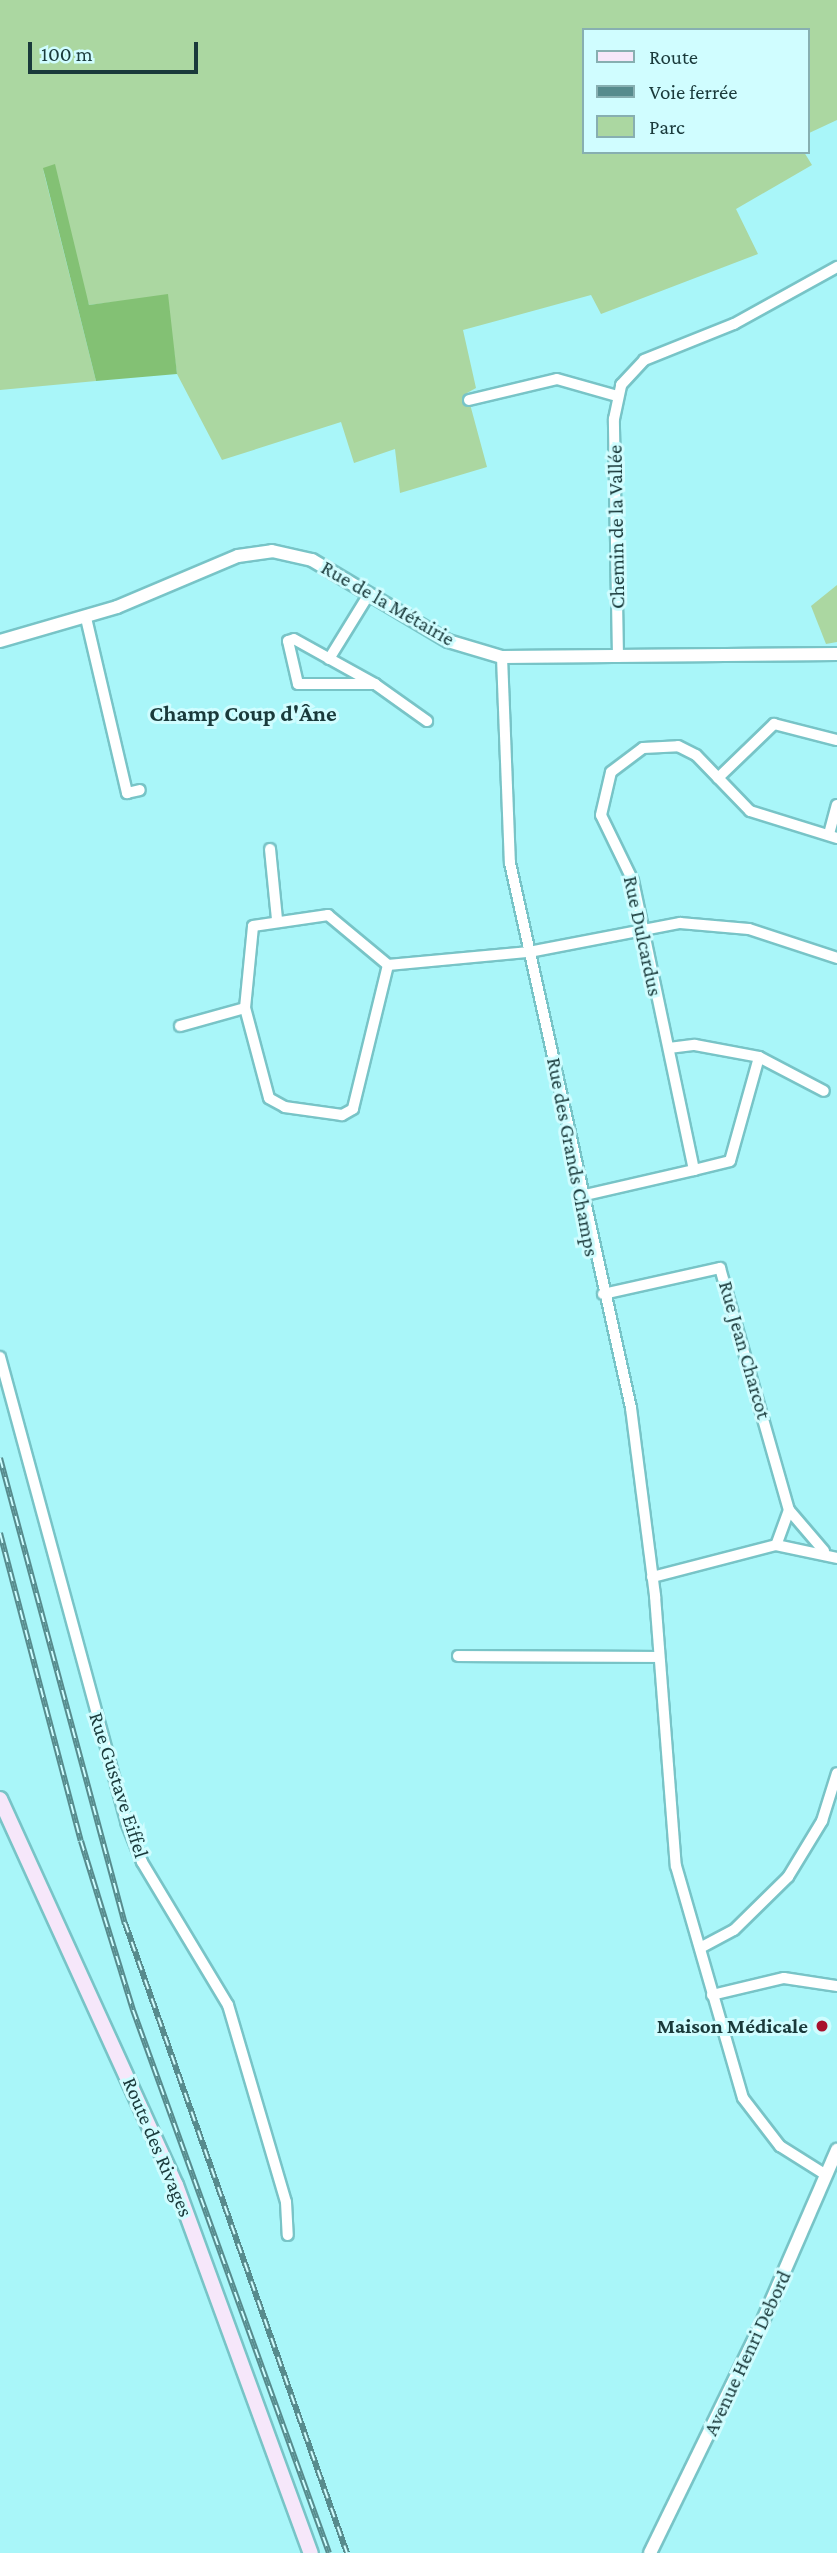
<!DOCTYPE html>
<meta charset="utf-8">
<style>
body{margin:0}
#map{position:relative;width:837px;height:2553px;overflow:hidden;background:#a9f6f9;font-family:"Crimson Pro",serif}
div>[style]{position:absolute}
.green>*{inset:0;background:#abd7a1}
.forest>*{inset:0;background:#83c174}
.roads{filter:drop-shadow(2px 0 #78c4c7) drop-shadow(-2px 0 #78c4c7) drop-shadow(0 2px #78c4c7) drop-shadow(0 -2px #78c4c7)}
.minor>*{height:10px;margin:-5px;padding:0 5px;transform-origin:5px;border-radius:5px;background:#fff}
.tertiary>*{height:12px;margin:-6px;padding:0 6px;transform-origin:6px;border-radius:6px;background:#fff}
.secondary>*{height:14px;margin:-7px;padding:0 7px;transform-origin:7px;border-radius:7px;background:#f6e7fa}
.rail>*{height:6px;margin-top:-3px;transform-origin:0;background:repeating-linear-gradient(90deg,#d0fdff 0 10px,#578b8d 0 20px);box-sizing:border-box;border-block:2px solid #578b8d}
.dots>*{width:19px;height:19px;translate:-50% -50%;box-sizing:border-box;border:4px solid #d0fdff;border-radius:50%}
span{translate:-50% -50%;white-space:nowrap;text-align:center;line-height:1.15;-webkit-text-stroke:6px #d0fdff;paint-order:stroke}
.street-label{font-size:21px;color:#1a3a3b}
.poi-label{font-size:21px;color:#1a3a3b;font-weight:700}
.right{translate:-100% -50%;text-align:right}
.neighbourhood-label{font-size:23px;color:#1a3a3b;font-weight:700}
.legend{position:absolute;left:582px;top:28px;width:228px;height:126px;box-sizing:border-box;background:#d0fdff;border:2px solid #87afb1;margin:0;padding:9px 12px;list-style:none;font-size:21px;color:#1a3a3b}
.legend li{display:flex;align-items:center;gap:14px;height:35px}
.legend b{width:35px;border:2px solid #87afb1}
.scale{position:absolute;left:28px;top:42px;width:170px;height:32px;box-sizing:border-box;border:4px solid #1a3a3b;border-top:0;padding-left:9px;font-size:21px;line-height:24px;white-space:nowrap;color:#1a3a3b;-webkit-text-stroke:5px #d0fdff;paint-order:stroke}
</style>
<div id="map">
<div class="green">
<div style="clip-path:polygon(0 0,837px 0,837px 120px,807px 134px,807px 30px,583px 30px,583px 152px,804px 152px,812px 165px,736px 209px,758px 254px,601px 314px,591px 295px,463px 330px,476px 388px,467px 393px,487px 467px,400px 493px,395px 449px,354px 463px,341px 422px,222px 460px,177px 374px,166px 296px,89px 305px,43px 169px,96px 381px,0 390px)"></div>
<div style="clip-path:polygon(837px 585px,837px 642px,826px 644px,811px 606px)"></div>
</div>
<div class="forest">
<div style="clip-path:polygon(55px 164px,89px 305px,168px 294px,177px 374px,96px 381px,43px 168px)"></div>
</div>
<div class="roads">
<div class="minor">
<div style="left:469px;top:400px;width:90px;rotate:-13.4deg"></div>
<div style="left:557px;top:379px;width:62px;rotate:15.8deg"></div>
<div style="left:86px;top:618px;width:180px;rotate:76.8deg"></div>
<div style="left:127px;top:793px;width:13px;rotate:-13deg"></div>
<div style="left:502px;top:657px;width:206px;rotate:87.8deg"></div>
<div style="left:510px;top:863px;width:558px;rotate:77.48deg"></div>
<div style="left:631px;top:1408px;width:190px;rotate:82.7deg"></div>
<div style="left:655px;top:1596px;width:271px;rotate:85.6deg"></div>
<div style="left:676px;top:1866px;width:241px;rotate:73.9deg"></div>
<div style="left:743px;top:2098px;width:61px;rotate:52.4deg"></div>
<div style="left:780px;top:2146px;width:54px;rotate:32.2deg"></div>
<div style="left:618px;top:657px;width:238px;rotate:-91deg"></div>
<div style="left:614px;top:419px;width:35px;rotate:-78deg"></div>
<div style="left:621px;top:385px;width:34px;rotate:-47deg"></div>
<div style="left:644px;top:360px;width:97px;rotate:-21.8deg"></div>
<div style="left:734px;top:324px;width:118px;rotate:-29deg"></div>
<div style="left:329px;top:659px;width:76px;rotate:-58.4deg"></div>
<div style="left:375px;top:684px;width:77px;rotate:180deg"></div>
<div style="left:298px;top:684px;width:44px;rotate:-103.1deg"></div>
<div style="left:288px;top:641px;width:6px;rotate:-18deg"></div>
<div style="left:294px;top:639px;width:93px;rotate:29.1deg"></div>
<div style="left:375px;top:684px;width:64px;rotate:35.4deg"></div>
<div style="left:718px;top:778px;width:78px;rotate:-44deg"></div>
<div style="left:774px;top:724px;width:65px;rotate:14.3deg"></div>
<div style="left:829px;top:834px;width:30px;rotate:-75deg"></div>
<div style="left:270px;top:849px;width:70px;rotate:84.3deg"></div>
<div style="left:328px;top:915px;width:78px;rotate:39.8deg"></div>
<div style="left:388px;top:965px;width:148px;rotate:103.7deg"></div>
<div style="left:353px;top:1109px;width:13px;rotate:151deg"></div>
<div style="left:342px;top:1115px;width:58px;rotate:-172deg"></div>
<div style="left:285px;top:1107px;width:18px;rotate:-151deg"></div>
<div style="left:269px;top:1098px;width:93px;rotate:-104.9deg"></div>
<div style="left:245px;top:1008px;width:82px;rotate:-84.4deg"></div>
<div style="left:253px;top:926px;width:76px;rotate:-8.3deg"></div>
<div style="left:388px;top:965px;width:142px;rotate:-5.3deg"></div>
<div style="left:529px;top:952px;width:154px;rotate:-10.9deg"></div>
<div style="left:680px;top:923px;width:69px;rotate:5deg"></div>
<div style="left:749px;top:929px;width:93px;rotate:18.2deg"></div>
<div style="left:180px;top:1026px;width:67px;rotate:-15.5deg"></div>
<div style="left:669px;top:1048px;width:26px;rotate:-7deg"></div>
<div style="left:695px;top:1045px;width:65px;rotate:10.6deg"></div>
<div style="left:759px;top:1057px;width:73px;rotate:27.6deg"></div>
<div style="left:694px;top:1170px;width:37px;rotate:-14deg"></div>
<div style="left:730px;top:1161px;width:108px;rotate:-74.4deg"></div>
<div style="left:581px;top:1196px;width:116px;rotate:-13deg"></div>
<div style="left:694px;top:1170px;width:295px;rotate:-101.9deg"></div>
<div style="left:633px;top:881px;width:73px;rotate:-115.9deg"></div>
<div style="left:601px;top:815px;width:44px;rotate:-76.9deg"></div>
<div style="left:611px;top:772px;width:40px;rotate:-37deg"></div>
<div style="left:643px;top:748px;width:35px;rotate:-3deg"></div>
<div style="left:678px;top:746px;width:20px;rotate:27deg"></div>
<div style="left:696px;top:755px;width:78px;rotate:46deg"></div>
<div style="left:750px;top:811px;width:91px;rotate:17.2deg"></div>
<div style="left:603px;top:1294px;width:120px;rotate:-12.5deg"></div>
<div style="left:720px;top:1268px;width:252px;rotate:74.1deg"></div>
<div style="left:789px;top:1510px;width:37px;rotate:110deg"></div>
<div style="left:776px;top:1545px;width:128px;rotate:165.5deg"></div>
<div style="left:0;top:1357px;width:482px;rotate:74.8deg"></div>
<div style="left:126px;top:1822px;width:43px;rotate:68.2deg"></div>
<div style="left:142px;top:1862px;width:167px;rotate:59deg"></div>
<div style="left:228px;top:2005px;width:205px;rotate:73.6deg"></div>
<div style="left:286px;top:2202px;width:33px;rotate:87deg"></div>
<div style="left:789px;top:1510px;width:54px;rotate:49.5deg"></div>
<div style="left:776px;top:1545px;width:62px;rotate:12deg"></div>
<div style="left:458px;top:1656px;width:201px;rotate:0.3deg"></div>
<div style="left:700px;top:1948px;width:38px;rotate:-28deg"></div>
<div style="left:734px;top:1930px;width:76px;rotate:-44.5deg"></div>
<div style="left:788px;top:1877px;width:66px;rotate:-58.7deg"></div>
<div style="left:822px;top:1821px;width:50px;rotate:-72.6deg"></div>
<div style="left:712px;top:1995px;width:74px;rotate:-13.3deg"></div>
<div style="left:784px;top:1978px;width:54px;rotate:8.6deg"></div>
</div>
<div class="tertiary">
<div style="left:0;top:641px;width:122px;rotate:-16.2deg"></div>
<div style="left:117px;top:607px;width:131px;rotate:-22.9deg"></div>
<div style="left:238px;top:556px;width:34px;rotate:-8deg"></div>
<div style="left:272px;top:551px;width:41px;rotate:12.7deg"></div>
<div style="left:312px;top:560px;width:158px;rotate:30.8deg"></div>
<div style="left:448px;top:641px;width:56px;rotate:16.5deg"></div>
<div style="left:502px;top:657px;width:335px;rotate:-0.5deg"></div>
<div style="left:650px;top:2553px;width:244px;rotate:-64deg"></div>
<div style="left:757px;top:2334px;width:201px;rotate:-66.5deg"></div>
</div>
<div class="secondary">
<div style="left:0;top:1799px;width:424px;rotate:65.5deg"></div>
<div style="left:176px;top:2185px;width:392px;rotate:69.9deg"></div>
</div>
</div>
<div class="rail">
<div style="left:0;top:1458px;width:482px;rotate:75deg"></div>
<div style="left:125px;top:1923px;width:668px;rotate:70.59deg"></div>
<div style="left:0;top:1533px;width:318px;rotate:75.3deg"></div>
<div style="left:81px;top:1841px;width:177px;rotate:72.9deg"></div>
<div style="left:133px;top:2010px;width:577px;rotate:70.15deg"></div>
</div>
<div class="dots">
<div style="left:822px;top:2026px;background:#a8102d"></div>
</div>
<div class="street-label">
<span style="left:616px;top:527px;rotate:-91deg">Chemin de la Vallée</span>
<span style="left:388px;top:603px;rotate:30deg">Rue de la Métairie</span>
<span style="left:643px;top:936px;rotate:78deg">Rue Dulcardus</span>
<span style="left:573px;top:1157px;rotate:79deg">Rue des Grands Champs</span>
<span style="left:745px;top:1350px;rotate:74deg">Rue Jean Charcot</span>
<span style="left:119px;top:1785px;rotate:72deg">Rue Gustave Eiffel</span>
<span style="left:158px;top:2147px;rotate:67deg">Route des Rivages</span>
<span style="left:747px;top:2353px;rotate:-65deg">Avenue Henri Debord</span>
</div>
<div class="poi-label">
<span class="right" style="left:808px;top:2026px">Maison Médicale</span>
</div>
<div class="neighbourhood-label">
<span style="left:243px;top:713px">Champ Coup d'Âne</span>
</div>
<ul class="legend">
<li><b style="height:9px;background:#f6e7fa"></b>Route</li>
<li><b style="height:9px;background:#578b8d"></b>Voie ferrée</li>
<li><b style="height:19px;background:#abd7a1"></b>Parc</li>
</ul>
<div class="scale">100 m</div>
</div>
